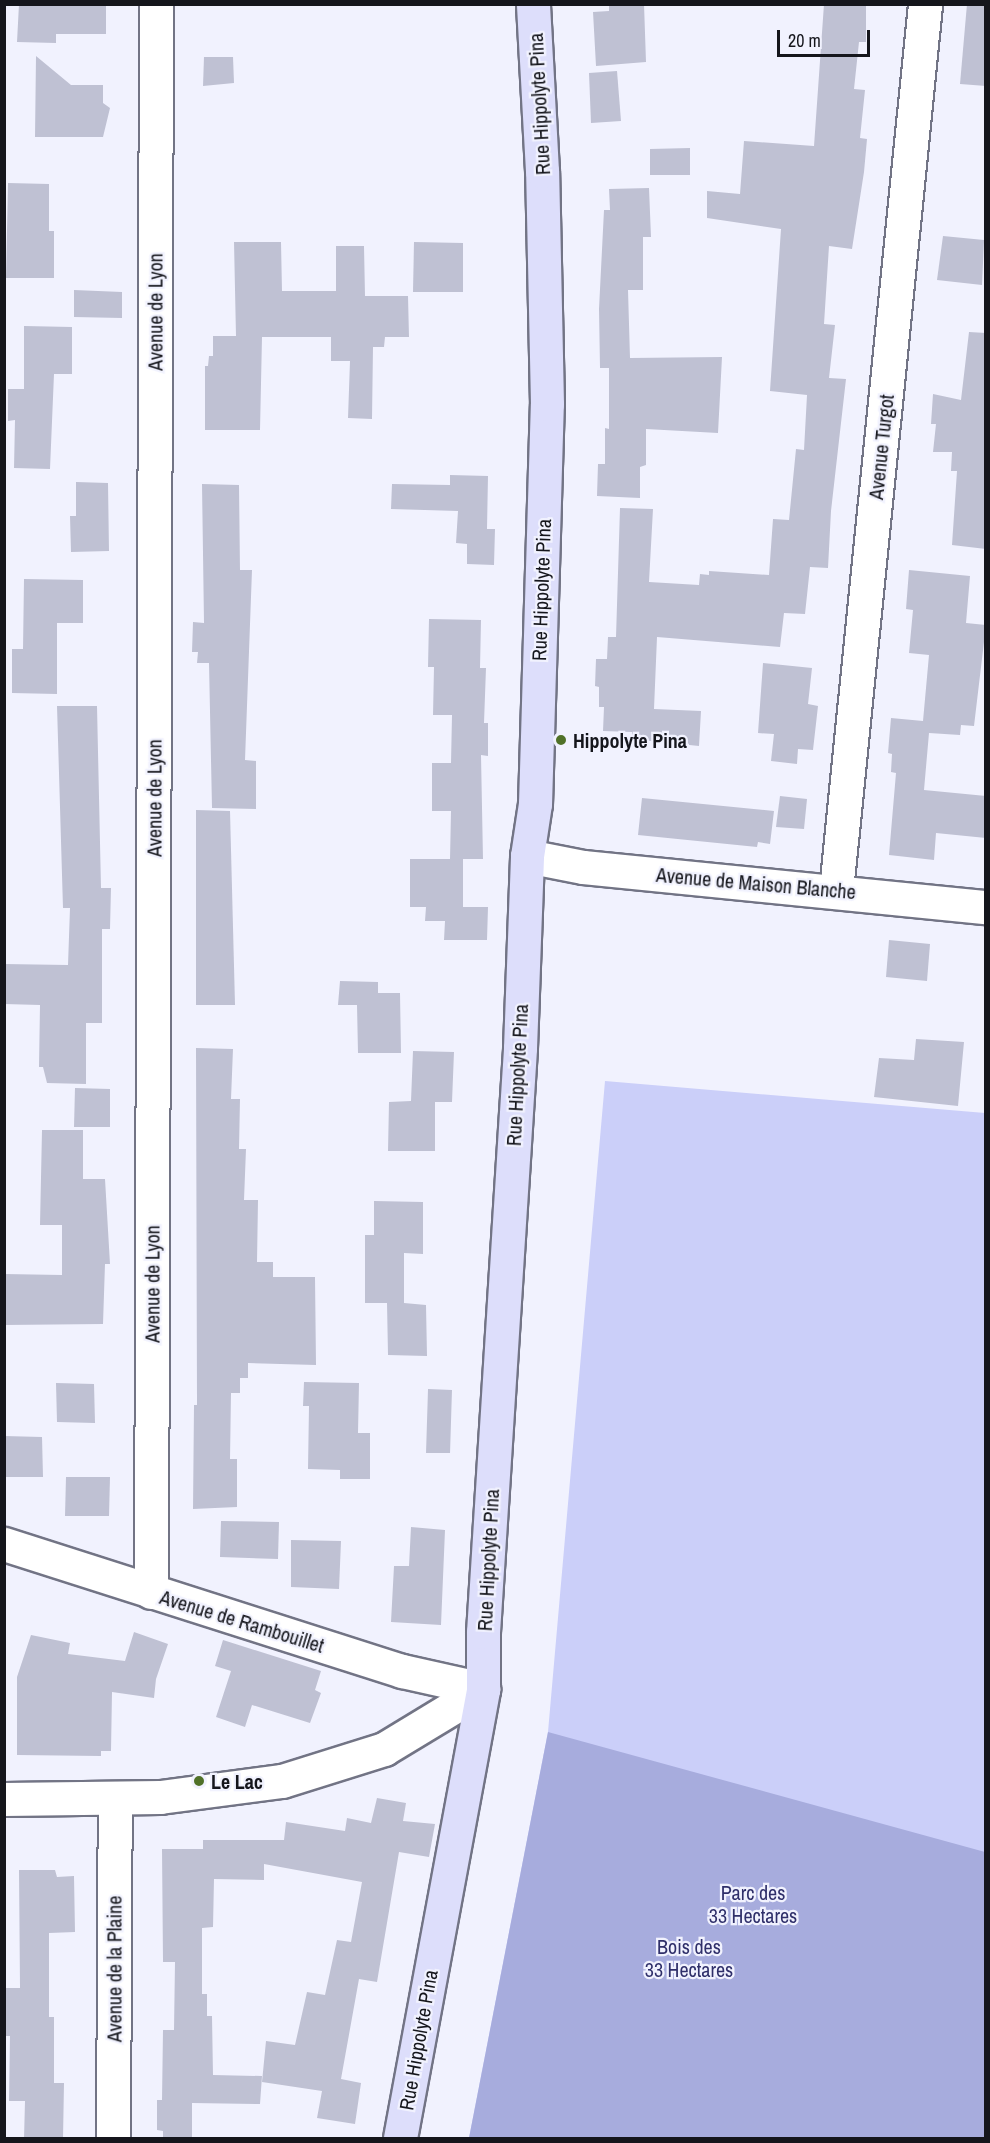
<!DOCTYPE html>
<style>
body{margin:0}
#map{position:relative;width:990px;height:2143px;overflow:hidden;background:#f1f2fe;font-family:"Archivo Narrow",sans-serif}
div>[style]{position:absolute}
.green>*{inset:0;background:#cbcff9}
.forest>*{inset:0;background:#a7acdd}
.building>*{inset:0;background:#bfc1d3}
.roads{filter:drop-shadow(2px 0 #727485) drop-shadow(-2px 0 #727485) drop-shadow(0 2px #727485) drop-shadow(0 -2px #727485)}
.street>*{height:33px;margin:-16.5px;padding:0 16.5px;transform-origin:16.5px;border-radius:16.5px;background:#fff}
.secondary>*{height:33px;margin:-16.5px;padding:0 16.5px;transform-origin:16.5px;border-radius:16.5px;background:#dddefb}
.dots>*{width:16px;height:16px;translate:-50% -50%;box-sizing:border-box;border:3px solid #f1f2fe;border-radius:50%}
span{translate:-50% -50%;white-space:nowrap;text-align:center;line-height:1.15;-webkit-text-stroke:4.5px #f1f2fe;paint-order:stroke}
.street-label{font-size:20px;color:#15161c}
.poi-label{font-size:20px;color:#15161c;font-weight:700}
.left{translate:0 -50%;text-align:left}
.park-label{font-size:20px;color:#2f2f6a}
.frame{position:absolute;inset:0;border:6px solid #15161c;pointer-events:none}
.scale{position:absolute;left:777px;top:30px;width:93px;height:27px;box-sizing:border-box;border:3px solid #15161c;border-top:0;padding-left:8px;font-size:18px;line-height:21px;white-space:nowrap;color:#15161c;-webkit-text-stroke:4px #f1f2fe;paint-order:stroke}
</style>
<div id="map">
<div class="green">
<div style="clip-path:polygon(605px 1081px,985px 1113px,985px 2138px,469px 2138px,548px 1732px)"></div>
</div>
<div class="forest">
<div style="clip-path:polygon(548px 1732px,985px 1852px,985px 2138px,469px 2138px)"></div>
</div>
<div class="building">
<div style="clip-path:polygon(19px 4px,106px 4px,106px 34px,56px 34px,56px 43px,17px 42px)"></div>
<div style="clip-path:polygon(609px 4px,644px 4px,646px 62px,596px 66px,593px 12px,609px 11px)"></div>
<div style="clip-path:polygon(824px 4px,866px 4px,866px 42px,859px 42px,854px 89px,865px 90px,860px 138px,867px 139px,864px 172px,852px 249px,829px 246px,824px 324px,835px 325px,829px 378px,846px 379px,831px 511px,828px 568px,810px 567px,805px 614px,784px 613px,780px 647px,657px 637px,654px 709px,701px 711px,699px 746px,632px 739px,632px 732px,603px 731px,604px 707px,599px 707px,599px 687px,595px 686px,596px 659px,607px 659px,608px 637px,616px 637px,620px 508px,653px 509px,649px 582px,699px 585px,700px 574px,709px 575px,709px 571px,769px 575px,773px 519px,789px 520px,796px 449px,804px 450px,807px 395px,770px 391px,781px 229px,707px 218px,707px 191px,740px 194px,744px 141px,814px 146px)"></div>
<div style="clip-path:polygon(967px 4px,986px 4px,986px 86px,960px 84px)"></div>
<div style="clip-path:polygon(36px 56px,71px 85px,103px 85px,103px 103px,110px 108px,103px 137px,35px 137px)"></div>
<div style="clip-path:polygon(204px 57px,233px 57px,234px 83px,203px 86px)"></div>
<div style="clip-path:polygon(617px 71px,621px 121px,591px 123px,589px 73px)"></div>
<div style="clip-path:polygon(690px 148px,690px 175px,650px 175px,650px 149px)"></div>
<div style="clip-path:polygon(8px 183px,49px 184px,49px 231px,54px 231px,54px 278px,6px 278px)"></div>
<div style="clip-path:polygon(649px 188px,651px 237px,643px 237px,643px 290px,628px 290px,630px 358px,722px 357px,718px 433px,646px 429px,646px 465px,640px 467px,640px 498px,597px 496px,598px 464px,605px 464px,605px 428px,609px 429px,609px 368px,600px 368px,599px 309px,604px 210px,610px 210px,609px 189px)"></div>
<div style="clip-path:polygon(943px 236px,984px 240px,982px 285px,937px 280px)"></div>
<div style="clip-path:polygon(234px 242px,281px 242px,282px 291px,336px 291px,336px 246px,364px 246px,365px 296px,408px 296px,409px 337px,385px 337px,384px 347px,373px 347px,372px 419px,348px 418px,350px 361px,331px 361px,331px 337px,262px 337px,260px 430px,205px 430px,205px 366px,208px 366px,209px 356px,213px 356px,213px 336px,236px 336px)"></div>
<div style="clip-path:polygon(414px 242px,463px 243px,463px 292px,413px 292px)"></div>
<div style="clip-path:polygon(74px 290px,122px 292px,122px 318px,74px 317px)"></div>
<div style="clip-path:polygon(24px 326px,72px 327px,72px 374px,54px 374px,50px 469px,14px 468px,15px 420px,8px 421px,8px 389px,24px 389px)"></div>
<div style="clip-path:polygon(969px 332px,986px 333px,986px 549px,952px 545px,957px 471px,951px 471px,952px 452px,933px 452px,936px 424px,931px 424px,933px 394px,961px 400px)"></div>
<div style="clip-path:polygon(450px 475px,488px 476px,487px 529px,495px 529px,494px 565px,467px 564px,467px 544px,456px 543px,458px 511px,391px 509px,392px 484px,450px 485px)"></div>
<div style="clip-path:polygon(76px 482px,108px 483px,109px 551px,71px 552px,70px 516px,76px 516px)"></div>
<div style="clip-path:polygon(202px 484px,239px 485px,240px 570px,252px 570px,245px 760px,256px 761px,256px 809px,212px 808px,209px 663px,197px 663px,198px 652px,192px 652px,193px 622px,204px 623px)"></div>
<div style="clip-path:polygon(909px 570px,970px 576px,966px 623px,986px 625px,974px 726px,961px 725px,960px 735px,929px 733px,924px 790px,986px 796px,986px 838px,936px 833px,934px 860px,889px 855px,896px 773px,891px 772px,892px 754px,888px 753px,891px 718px,923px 721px,929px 655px,909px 653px,913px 610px,906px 609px)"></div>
<div style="clip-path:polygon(24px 579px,83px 580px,83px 623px,57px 623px,57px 694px,12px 693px,12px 649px,23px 649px)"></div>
<div style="clip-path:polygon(429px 619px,481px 620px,480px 668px,486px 668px,484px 723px,488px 723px,488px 756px,481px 755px,483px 859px,463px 859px,463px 907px,488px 907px,487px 940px,444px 940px,445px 921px,425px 921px,426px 907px,410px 907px,410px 859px,450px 859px,451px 811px,432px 811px,432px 763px,451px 763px,452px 715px,433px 715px,434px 667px,428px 667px)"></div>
<div style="clip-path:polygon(763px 663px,812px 668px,808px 704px,818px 706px,813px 750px,798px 749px,797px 764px,771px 761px,774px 734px,758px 733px)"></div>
<div style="clip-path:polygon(57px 706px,97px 706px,101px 888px,111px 888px,110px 929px,102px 929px,102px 1023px,86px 1023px,86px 1084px,47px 1083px,43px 1067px,39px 1067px,40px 1005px,4px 1004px,4px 964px,68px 965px,70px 908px,63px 908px)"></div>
<div style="clip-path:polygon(780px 796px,807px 799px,804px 829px,776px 827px)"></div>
<div style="clip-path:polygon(642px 798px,774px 811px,770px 844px,758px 842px,757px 847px,638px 835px)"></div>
<div style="clip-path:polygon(196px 810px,230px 811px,235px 1005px,196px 1005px)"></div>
<div style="clip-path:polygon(889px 940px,930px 944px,927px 981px,886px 977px)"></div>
<div style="clip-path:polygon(340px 981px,378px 982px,378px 993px,400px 993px,401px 1053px,358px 1053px,357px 1005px,338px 1005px)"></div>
<div style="clip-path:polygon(916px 1039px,964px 1042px,958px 1106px,874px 1097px,879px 1058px,914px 1060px)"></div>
<div style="clip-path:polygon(196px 1048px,233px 1049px,231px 1099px,240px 1099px,239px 1149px,246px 1149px,244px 1200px,258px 1200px,257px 1262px,273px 1262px,273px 1277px,315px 1277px,316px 1365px,248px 1363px,248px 1378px,240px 1378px,240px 1393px,231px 1393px,230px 1459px,237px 1459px,237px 1507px,193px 1509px,194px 1405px,197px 1405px)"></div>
<div style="clip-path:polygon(413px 1051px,454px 1052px,452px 1102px,435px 1102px,435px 1151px,388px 1151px,389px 1102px,411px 1101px)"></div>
<div style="clip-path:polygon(75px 1088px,110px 1089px,110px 1127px,74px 1127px)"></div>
<div style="clip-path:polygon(42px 1130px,83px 1130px,83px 1179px,105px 1179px,110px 1264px,105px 1264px,103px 1324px,4px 1325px,4px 1274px,62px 1275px,62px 1225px,40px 1225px)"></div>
<div style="clip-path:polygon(374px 1201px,423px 1202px,423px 1254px,404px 1253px,404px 1303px,426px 1305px,427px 1356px,388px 1355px,387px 1303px,365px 1303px,365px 1235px,374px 1235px)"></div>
<div style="clip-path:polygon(304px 1382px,359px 1383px,358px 1433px,370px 1433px,370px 1479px,340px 1479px,340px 1470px,308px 1469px,309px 1406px,303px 1406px)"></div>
<div style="clip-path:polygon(56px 1383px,94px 1384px,95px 1423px,57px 1422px)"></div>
<div style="clip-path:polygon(428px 1389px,452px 1390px,450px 1453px,426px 1453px)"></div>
<div style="clip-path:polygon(4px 1436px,42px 1437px,43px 1477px,4px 1477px)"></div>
<div style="clip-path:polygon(66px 1477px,110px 1477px,109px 1516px,65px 1516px)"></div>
<div style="clip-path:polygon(221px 1521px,279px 1522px,278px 1559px,220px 1557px)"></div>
<div style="clip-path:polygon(411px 1527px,445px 1530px,441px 1625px,391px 1622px,394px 1566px,409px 1566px)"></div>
<div style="clip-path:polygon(291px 1540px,341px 1541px,339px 1589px,291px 1587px)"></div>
<div style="clip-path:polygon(134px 1632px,168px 1644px,156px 1679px,154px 1698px,112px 1692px,111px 1751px,101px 1751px,101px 1756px,17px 1755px,17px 1677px,31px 1635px,70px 1643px,68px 1654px,125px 1661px)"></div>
<div style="clip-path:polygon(223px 1640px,321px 1671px,315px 1690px,321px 1693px,310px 1723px,252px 1705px,245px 1727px,216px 1717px,231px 1671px,215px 1666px)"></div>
<div style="clip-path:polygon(377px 1798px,406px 1803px,403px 1821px,435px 1824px,429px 1857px,399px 1852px,377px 1982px,359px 1979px,341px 2079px,361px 2083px,355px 2124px,317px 2118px,322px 2091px,262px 2082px,266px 2041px,295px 2045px,307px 1992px,325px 1995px,337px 1940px,351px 1942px,362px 1882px,264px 1864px,264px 1880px,214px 1879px,213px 1927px,202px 1928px,202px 1994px,207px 1994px,207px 2016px,212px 2016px,213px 2075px,262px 2076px,260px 2104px,192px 2103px,192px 2139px,163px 2139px,163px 2131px,157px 2130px,157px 2100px,162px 2100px,163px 2030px,174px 2030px,175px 1962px,163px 1962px,162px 1849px,203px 1849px,203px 1840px,284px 1840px,286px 1822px,345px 1831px,347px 1818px,371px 1823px)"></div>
<div style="clip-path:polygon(19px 1870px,55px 1870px,57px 1877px,74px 1876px,75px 1932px,49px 1933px,49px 2017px,54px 2017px,54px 2083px,64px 2083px,63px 2139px,24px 2139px,25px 2101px,9px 2101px,10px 2036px,4px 2036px,4px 1988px,20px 1988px)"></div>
</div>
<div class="roads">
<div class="street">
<div style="left:527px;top:856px;width:57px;rotate:11.1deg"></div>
<div style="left:583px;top:867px;width:405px;rotate:5.7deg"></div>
<div style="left:836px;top:890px;width:890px;rotate:-84.26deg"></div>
<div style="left:4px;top:1544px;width:418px;rotate:17.7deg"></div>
<div style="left:402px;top:1671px;width:83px;rotate:12.5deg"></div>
<div style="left:151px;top:1592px;width:1588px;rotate:-89.82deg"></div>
<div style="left:4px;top:1799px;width:156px;rotate:-0.7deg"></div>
<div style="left:160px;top:1797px;width:123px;rotate:-7.5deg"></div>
<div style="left:282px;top:1781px;width:107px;rotate:-17.4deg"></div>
<div style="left:384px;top:1749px;width:116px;rotate:-31.2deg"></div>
<div style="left:113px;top:2138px;width:339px;rotate:-89.7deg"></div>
</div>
<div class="secondary">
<div style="left:400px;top:2138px;width:457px;rotate:-79.5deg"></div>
<div style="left:483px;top:1689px;width:57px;rotate:-90deg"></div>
<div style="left:483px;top:1632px;width:585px;rotate:-86.37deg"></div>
<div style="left:520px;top:1048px;width:192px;rotate:-87.9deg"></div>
<div style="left:527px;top:856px;width:53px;rotate:-81.3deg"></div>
<div style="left:535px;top:804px;width:400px;rotate:-88.3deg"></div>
<div style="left:547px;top:404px;width:233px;rotate:-91.2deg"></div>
<div style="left:542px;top:171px;width:167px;rotate:-93.1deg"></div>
</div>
</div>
<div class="dots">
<div style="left:561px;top:740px;background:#507128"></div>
<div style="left:199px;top:1781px;background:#507128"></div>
</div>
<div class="street-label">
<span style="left:539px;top:104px;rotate:-93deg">Rue Hippolyte Pina</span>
<span style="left:155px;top:312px;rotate:-90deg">Avenue de Lyon</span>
<span style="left:881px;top:447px;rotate:-84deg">Avenue Turgot</span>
<span style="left:541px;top:590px;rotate:-88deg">Rue Hippolyte Pina</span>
<span style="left:154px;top:798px;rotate:-90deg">Avenue de Lyon</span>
<span style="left:756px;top:883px;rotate:5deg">Avenue de Maison Blanche</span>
<span style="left:517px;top:1075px;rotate:-87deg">Rue Hippolyte Pina</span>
<span style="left:152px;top:1284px;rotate:-90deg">Avenue de Lyon</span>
<span style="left:488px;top:1560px;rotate:-87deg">Rue Hippolyte Pina</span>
<span style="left:242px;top:1621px;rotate:17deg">Avenue de Rambouillet</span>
<span style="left:114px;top:1969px;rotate:-90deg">Avenue de la Plaine</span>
<span style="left:418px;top:2040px;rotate:-80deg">Rue Hippolyte Pina</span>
</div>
<div class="poi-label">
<span class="left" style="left:573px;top:740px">Hippolyte Pina</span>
<span class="left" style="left:211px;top:1781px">Le Lac</span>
</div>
<div class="park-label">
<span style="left:753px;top:1904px">Parc des<br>33 Hectares</span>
<span style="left:689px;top:1958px">Bois des<br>33 Hectares</span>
</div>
<div class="frame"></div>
<div class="scale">20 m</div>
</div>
